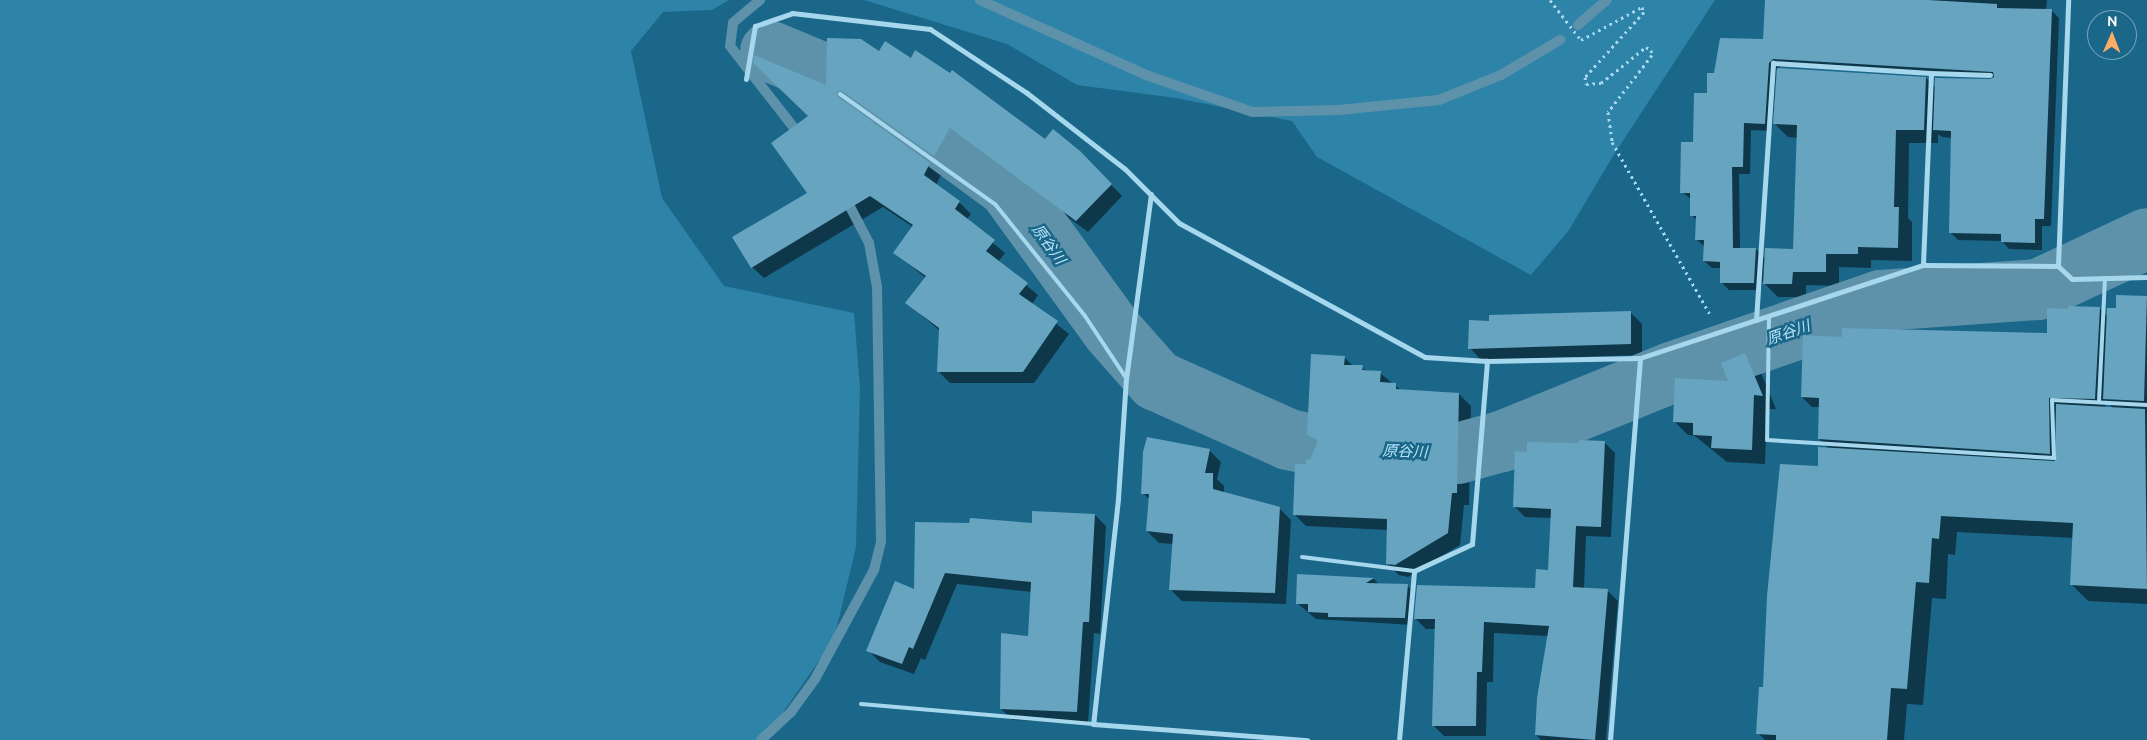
<!DOCTYPE html>
<meta charset="utf-8">
<style>
body{margin:0}
#map{position:relative;width:2147px;height:740px;overflow:hidden;background:#1b678a;font-family:Ubuntu,"Noto Sans JP",sans-serif}
div>[style]{position:absolute}
.green>*{inset:0;background:#2e83a8}
.shadow>*{inset:0;background:#0007}
.stream>*{height:10px;margin:-5px;padding:0 5px;transform-origin:5px;border-radius:5px;background:#5d92aa}
.river>*{height:61px;margin:-30.5px;padding:0 30.5px;transform-origin:30.5px;border-radius:30.5px;background:#5d92aa}
.building>*{inset:0;background:#66a4c0}
.path>*{height:3px;margin-top:-1.5px;transform-origin:0;background:repeating-linear-gradient(90deg,#a6d7ed 0 2.5px,transparent 0 6.5px)}
.lane>*{height:4px;margin:-2px;padding:0 2px;transform-origin:2px;border-radius:2px;background:#a6d7ed}
.street>*{height:5px;margin:-2.5px;padding:0 2.5px;transform-origin:2.5px;border-radius:2.5px;background:#a6d7ed}
span{translate:-50% -50%;white-space:nowrap;text-align:center;line-height:1.15;-webkit-text-stroke:5px #1b678a;paint-order:stroke}
.water-label{font-size:15px;color:#b5e2f5;font-style:italic}
.north{position:absolute;left:2087px;top:10px;width:50px;height:50px;box-sizing:border-box;background:#1b678a;border:1px solid #76a4b9;border-radius:50%;rotate:1deg;font-size:14px;font-weight:700;line-height:20px;text-align:center;color:#fff}
.north::after{content:'';display:block;margin:auto;width:18px;height:22px;background:#feab63;clip-path:polygon(50% 0,100% 100%,50% 72%,0 100%)}
</style>
<div id="map">
<div class="green">
<div style="clip-path:polygon(0 0,729px 0,712px 10px,663px 12px,631px 51px,662px 198px,724px 286px,854px 313px,860px 388px,856px 547px,834px 639px,764px 740px,0 740px)"></div>
<div style="clip-path:polygon(864px 0,1715px 0,1613px 156px,1569px 230px,1531px 275px,1317px 157px,1292px 121px,1176px 98px,1077px 85px,1007px 44px)"></div>
</div>
<div class="shadow">
<div style="clip-path:polygon(evenodd,1766px 0,2047px 0,2046px 10px,2051px 10px,2059px 18px,2051px 226px,2042px 226px,2042px 250px,2009px 249px,2002px 241px,1958px 240px,1950px 232px,1952px 138px,1942px 137px,1938px 134px,1938px 143px,1909px 143px,1908px 218px,1912px 222px,1912px 261px,1871px 260px,1871px 268px,1839px 267px,1839px 286px,1806px 285px,1806px 297px,1778px 297px,1762px 281px,1761px 290px,1729px 290px,1721px 282px,1721px 268px,1712px 268px,1704px 261px,1705px 247px,1696px 239px,1697px 220px,1691px 215px,1692px 200px,1682px 192px,1715px 74px,1765px 41px,1766px 0,1781px 66px,1994px 78px,1936px 88px,1926px 78px,1775px 124px,1788px 137px,1798px 138px,1794px 250px,1766px 259px,1756px 249px,1740px 249px,1739px 174px,1750px 174px,1751px 130px,1772px 131px,1776px 70px,1781px 66px)"></div>
<div style="clip-path:polygon(evenodd,879px 53px,1092px 165px,1122px 196px,1088px 232px,962px 139px,946px 167px,855px 102px,848px 104px,941px 175px,936px 185px,959px 202px,971px 214px,966px 220px,1005px 253px,998px 262px,1038px 295px,1032px 304px,1069px 334px,1034px 383px,950px 383px,939px 372px,940px 331px,907px 303px,926px 278px,895px 253px,913px 227px,883px 207px,764px 278px,752px 267px,809px 193px,810px 116px,827px 87px,879px 53px,837px 91px,849px 91px,837px 93px,837px 91px)"></div>
<div style="clip-path:polygon(evenodd,2117px 297px,2147px 298px,2147px 604px,2088px 601px,2072px 585px,2074px 538px,1957px 532px,1955px 555px,1948px 554px,1946px 599px,1932px 598px,1923px 705px,1907px 704px,1904px 740px,1765px 740px,1758px 733px,1765px 688px,1819px 468px,1829px 449px,1819px 439px,1820px 407px,1812px 407px,1802px 397px,1843px 338px,2048px 334px,2099px 308px,2108px 317px,2117px 309px,2117px 297px,2106px 400px,2112px 407px,2105px 407px,2106px 400px)"></div>
<div style="clip-path:polygon(1630px 312px,1642px 324px,1642px 355px,1481px 360px,1470px 348px)"></div>
<div style="clip-path:polygon(1745px 354px,1759px 368px,1776px 409px,1767px 409px,1765px 464px,1727px 462px,1695px 436px,1688px 435px,1674px 421px,1730px 382px)"></div>
<div style="clip-path:polygon(1344px 357px,1354px 367px,1380px 373px,1402px 391px,1459px 394px,1471px 406px,1469px 505px,1464px 505px,1460px 545px,1408px 577px,1399px 575px,1387px 563px,1388px 530px,1306px 526px,1294px 514px,1318px 444px,1308px 434px)"></div>
<div style="clip-path:polygon(1604px 442px,1615px 453px,1611px 537px,1586px 536px,1584px 589px,1607px 590px,1618px 601px,1606px 740px,1541px 740px,1536px 735px,1549px 636px,1494px 633px,1493px 682px,1487px 682px,1486px 736px,1444px 736px,1433px 725px,1436px 629px,1426px 629px,1415px 618px,1536px 589px,1550px 571px,1552px 518px,1525px 517px,1514px 506px,1528px 444px)"></div>
<div style="clip-path:polygon(1209px 450px,1221px 462px,1217px 479px,1224px 486px,1224px 493px,1279px 508px,1291px 520px,1286px 604px,1182px 601px,1171px 590px,1174px 544px,1159px 543px,1147px 531px,1150px 500px,1143px 493px)"></div>
<div style="clip-path:polygon(1095px 515px,1106px 526px,1100px 634px,1094px 633px,1088px 723px,1013px 720px,1001px 709px,1029px 637px,1032px 592px,957px 584px,925px 660px,921px 658px,914px 674px,880px 662px,868px 650px,915px 591px,917px 524px,1033px 525px)"></div>
<div style="clip-path:polygon(1298px 575px,1374px 579px,1380px 585px,1408px 586px,1415px 593px,1412px 625px,1316px 619px,1297px 603px)"></div>
</div>
<div class="stream">
<div style="left:760px;top:0;width:35px;rotate:140deg"></div>
<div style="left:733px;top:23px;width:23px;rotate:97deg"></div>
<div style="left:730px;top:46px;width:115px;rotate:52deg"></div>
<div style="left:980px;top:0;width:182px;rotate:24.3deg"></div>
<div style="left:1146px;top:75px;width:112px;rotate:19.2deg"></div>
<div style="left:1252px;top:112px;width:87px;rotate:-1.3deg"></div>
<div style="left:1339px;top:110px;width:100px;rotate:-5.7deg"></div>
<div style="left:1439px;top:100px;width:67px;rotate:-22deg"></div>
<div style="left:1501px;top:75px;width:69px;rotate:-30.7deg"></div>
<div style="left:1578px;top:25px;width:38px;rotate:-41deg"></div>
<div style="left:761px;top:740px;width:41px;rotate:-43deg"></div>
<div style="left:791px;top:712px;width:41px;rotate:-54deg"></div>
<div style="left:815px;top:679px;width:124px;rotate:-61.6deg"></div>
<div style="left:874px;top:570px;width:29px;rotate:-76deg"></div>
<div style="left:881px;top:542px;width:255px;rotate:-90.9deg"></div>
<div style="left:877px;top:287px;width:45px;rotate:-100.3deg"></div>
<div style="left:869px;top:243px;width:52px;rotate:-117.6deg"></div>
</div>
<div class="river">
<div style="left:770px;top:51px;width:78px;rotate:22.6deg"></div>
<div style="left:842px;top:81px;width:81px;rotate:27.2deg"></div>
<div style="left:914px;top:118px;width:117px;rotate:36.3deg"></div>
<div style="left:1008px;top:187px;width:175px;rotate:54deg"></div>
<div style="left:1111px;top:329px;width:68px;rotate:48.6deg"></div>
<div style="left:1156px;top:380px;width:145px;rotate:24.1deg"></div>
<div style="left:1288px;top:439px;width:40px;rotate:12deg"></div>
<div style="left:1327px;top:447px;width:130px;rotate:2.6deg"></div>
<div style="left:1457px;top:453px;width:46px;rotate:-15.3deg"></div>
<div style="left:1501px;top:441px;width:183px;rotate:-22.1deg"></div>
<div style="left:1671px;top:372px;width:221px;rotate:-19deg"></div>
<div style="left:1880px;top:300px;width:158px;rotate:-4deg"></div>
<div style="left:2038px;top:289px;width:120px;rotate:-25.1deg"></div>
</div>
<div class="building">
<div style="clip-path:polygon(1765px 0,1928px 0,1997px 4px,1997px 8px,2052px 9px,2044px 219px,2035px 219px,2035px 243px,2001px 242px,2001px 234px,1949px 233px,1951px 131px,1933px 130px,1935px 78px,1990px 79px,1994px 77px,1993px 72px,1773px 59px,1769px 63px,1765px 124px,1744px 123px,1743px 167px,1732px 167px,1733px 248px,1756px 248px,1754px 283px,1720px 283px,1720px 262px,1703px 261px,1704px 240px,1695px 240px,1696px 216px,1690px 216px,1690px 193px,1680px 193px,1681px 142px,1693px 142px,1694px 93px,1707px 93px,1707px 73px,1714px 73px,1720px 38px,1763px 39px)"></div>
<div style="clip-path:polygon(827px 38px,861px 39px,879px 51px,885px 41px,911px 58px,915px 50px,950px 73px,952px 70px,1045px 139px,1053px 129px,1080px 151px,1112px 184px,1076px 221px,950px 128px,934px 156px,842px 91px,837px 92px,838px 97px,930px 163px,924px 175px,960px 201px,955px 209px,995px 240px,986px 251px,1028px 283px,1019px 294px,1058px 321px,1023px 372px,937px 372px,939px 328px,905px 303px,926px 276px,893px 253px,913px 225px,870px 196px,751px 268px,732px 237px,807px 193px,771px 143px,808px 116px,753px 63px,754px 55px,826px 85px)"></div>
<div style="clip-path:polygon(1777px 68px,1926px 77px,1924px 130px,1896px 130px,1894px 207px,1899px 207px,1898px 248px,1858px 247px,1858px 254px,1826px 254px,1826px 272px,1793px 272px,1792px 284px,1763px 284px,1765px 248px,1793px 249px,1797px 125px,1773px 124px)"></div>
<div style="clip-path:polygon(2116px 295px,2147px 296px,2144px 401px,2103px 399px,2107px 308px,2116px 308px)"></div>
<div style="clip-path:polygon(2068px 306px,2100px 307px,2095px 399px,2049px 398px,2050px 454px,1818px 439px,1819px 398px,1801px 397px,1803px 335px,1842px 337px,1842px 328px,2047px 333px,2047px 308px,2068px 309px)"></div>
<div style="clip-path:polygon(1631px 311px,1631px 344px,1468px 349px,1469px 320px,1489px 321px,1489px 315px)"></div>
<div style="clip-path:polygon(1745px 353px,1763px 396px,1754px 395px,1752px 450px,1711px 448px,1712px 436px,1693px 435px,1693px 423px,1673px 422px,1675px 378px,1728px 381px,1721px 363px)"></div>
<div style="clip-path:polygon(1311px 354px,1345px 356px,1344px 365px,1363px 365px,1362px 370px,1381px 371px,1380px 382px,1396px 383px,1396px 389px,1459px 393px,1457px 493px,1452px 493px,1448px 533px,1395px 565px,1386px 564px,1387px 519px,1293px 515px,1295px 464px,1306px 464px,1306px 459px,1310px 460px,1318px 440px,1307px 435px)"></div>
<div style="clip-path:polygon(2056px 404px,2145px 409px,2147px 589px,2070px 585px,2073px 523px,1941px 516px,1939px 539px,1932px 538px,1929px 583px,1916px 582px,1907px 689px,1891px 688px,1887px 740px,1776px 740px,1776px 735px,1756px 734px,1759px 687px,1763px 687px,1767px 596px,1780px 464px,1818px 466px,1818px 447px,2055px 461px)"></div>
<div style="clip-path:polygon(1147px 437px,1210px 449px,1205px 473px,1213px 473px,1213px 489px,1280px 507px,1275px 593px,1169px 590px,1173px 534px,1146px 531px,1149px 494px,1141px 494px,1143px 452px)"></div>
<div style="clip-path:polygon(1579px 440px,1605px 441px,1601px 527px,1576px 526px,1573px 587px,1608px 589px,1595px 740px,1535px 735px,1537px 698px,1549px 626px,1484px 622px,1482px 672px,1477px 672px,1476px 726px,1432px 726px,1435px 619px,1414px 619px,1417px 585px,1535px 588px,1536px 569px,1548px 570px,1551px 509px,1513px 507px,1515px 451px,1527px 452px,1527px 442px,1579px 443px)"></div>
<div style="clip-path:polygon(1032px 511px,1095px 514px,1089px 622px,1083px 622px,1077px 712px,1000px 709px,1001px 633px,1028px 636px,1031px 582px,945px 573px,913px 649px,909px 647px,902px 664px,866px 651px,895px 581px,914px 589px,915px 522px,969px 523px,970px 518px,1032px 523px)"></div>
<div style="clip-path:polygon(1297px 574px,1374px 578px,1366px 583px,1408px 584px,1405px 618px,1328px 617px,1328px 613px,1308px 612px,1308px 604px,1296px 604px)"></div>
</div>
<div class="path">
<div style="left:1550px;top:0;width:51px;rotate:52.2deg"></div>
<div style="left:1581px;top:40px;width:69px;rotate:-28.4deg"></div>
<div style="left:1642px;top:7px;width:5px;rotate:68deg"></div>
<div style="left:1644px;top:12px;width:88px;rotate:132.2deg"></div>
<div style="left:1585px;top:77px;width:7px;rotate:82deg"></div>
<div style="left:1586px;top:84px;width:15px;rotate:-4deg"></div>
<div style="left:1601px;top:83px;width:58px;rotate:-38.7deg"></div>
<div style="left:1646px;top:47px;width:6px;rotate:31deg"></div>
<div style="left:1651px;top:50px;width:5px;rotate:79deg"></div>
<div style="left:1652px;top:55px;width:72px;rotate:127.7deg"></div>
<div style="left:1608px;top:112px;width:30px;rotate:82deg"></div>
<div style="left:1612px;top:142px;width:197px;rotate:60.4deg"></div>
</div>
<div class="lane">
<div style="left:840px;top:94px;width:190px;rotate:35.4deg"></div>
<div style="left:995px;top:204px;width:144px;rotate:51.2deg"></div>
<div style="left:1085px;top:316px;width:74px;rotate:56.5deg"></div>
<div style="left:1769px;top:317px;width:123px;rotate:90.9deg"></div>
<div style="left:1767px;top:440px;width:288px;rotate:3.6deg"></div>
<div style="left:2054px;top:458px;width:58px;rotate:-92deg"></div>
<div style="left:2052px;top:400px;width:95px;rotate:3deg"></div>
<div style="left:2099px;top:401px;width:123px;rotate:-87.2deg"></div>
<div style="left:1302px;top:557px;width:113px;rotate:7.1deg"></div>
<div style="left:861px;top:704px;width:233px;rotate:4.9deg"></div>
</div>
<div class="street">
<div style="left:1931px;top:73px;width:59px;rotate:1.9deg"></div>
<div style="left:746px;top:79px;width:54px;rotate:-80.4deg"></div>
<div style="left:755px;top:26px;width:39px;rotate:-19deg"></div>
<div style="left:792px;top:13px;width:139px;rotate:6.6deg"></div>
<div style="left:930px;top:29px;width:116px;rotate:33.4deg"></div>
<div style="left:1027px;top:93px;width:124px;rotate:37.8deg"></div>
<div style="left:1125px;top:169px;width:76px;rotate:45deg"></div>
<div style="left:1179px;top:223px;width:280px;rotate:28.6deg"></div>
<div style="left:1425px;top:357px;width:62px;rotate:3.7deg"></div>
<div style="left:1487px;top:361px;width:153px;rotate:-1.1deg"></div>
<div style="left:1640px;top:358px;width:298px;rotate:-18.2deg"></div>
<div style="left:1923px;top:265px;width:135px;rotate:0.4deg"></div>
<div style="left:2058px;top:266px;width:19px;rotate:43deg"></div>
<div style="left:2072px;top:279px;width:75px;rotate:-1.5deg"></div>
<div style="left:1151px;top:194px;width:186px;rotate:97.7deg"></div>
<div style="left:1126px;top:378px;width:121px;rotate:93.8deg"></div>
<div style="left:1118px;top:499px;width:226px;rotate:96.3deg"></div>
<div style="left:1093px;top:724px;width:215px;rotate:4.3deg"></div>
<div style="left:2058px;top:266px;width:266px;rotate:-87.8deg"></div>
<div style="left:1756px;top:320px;width:258px;rotate:-86.2deg"></div>
<div style="left:1773px;top:63px;width:158px;rotate:3.6deg"></div>
<div style="left:1931px;top:73px;width:192px;rotate:92.4deg"></div>
<div style="left:1399px;top:740px;width:170px;rotate:-84.9deg"></div>
<div style="left:1414px;top:571px;width:64px;rotate:-25deg"></div>
<div style="left:1472px;top:544px;width:184px;rotate:-85.3deg"></div>
<div style="left:1610px;top:740px;width:383px;rotate:-85.5deg"></div>
</div>
<div class="water-label">
<span style="left:1049px;top:244px;rotate:54deg">原谷川</span>
<span style="left:1788px;top:332px;rotate:-19deg">原谷川</span>
<span style="left:1405px;top:451px;rotate:2deg">原谷川</span>
</div>
<div class="north">N</div>
</div>
